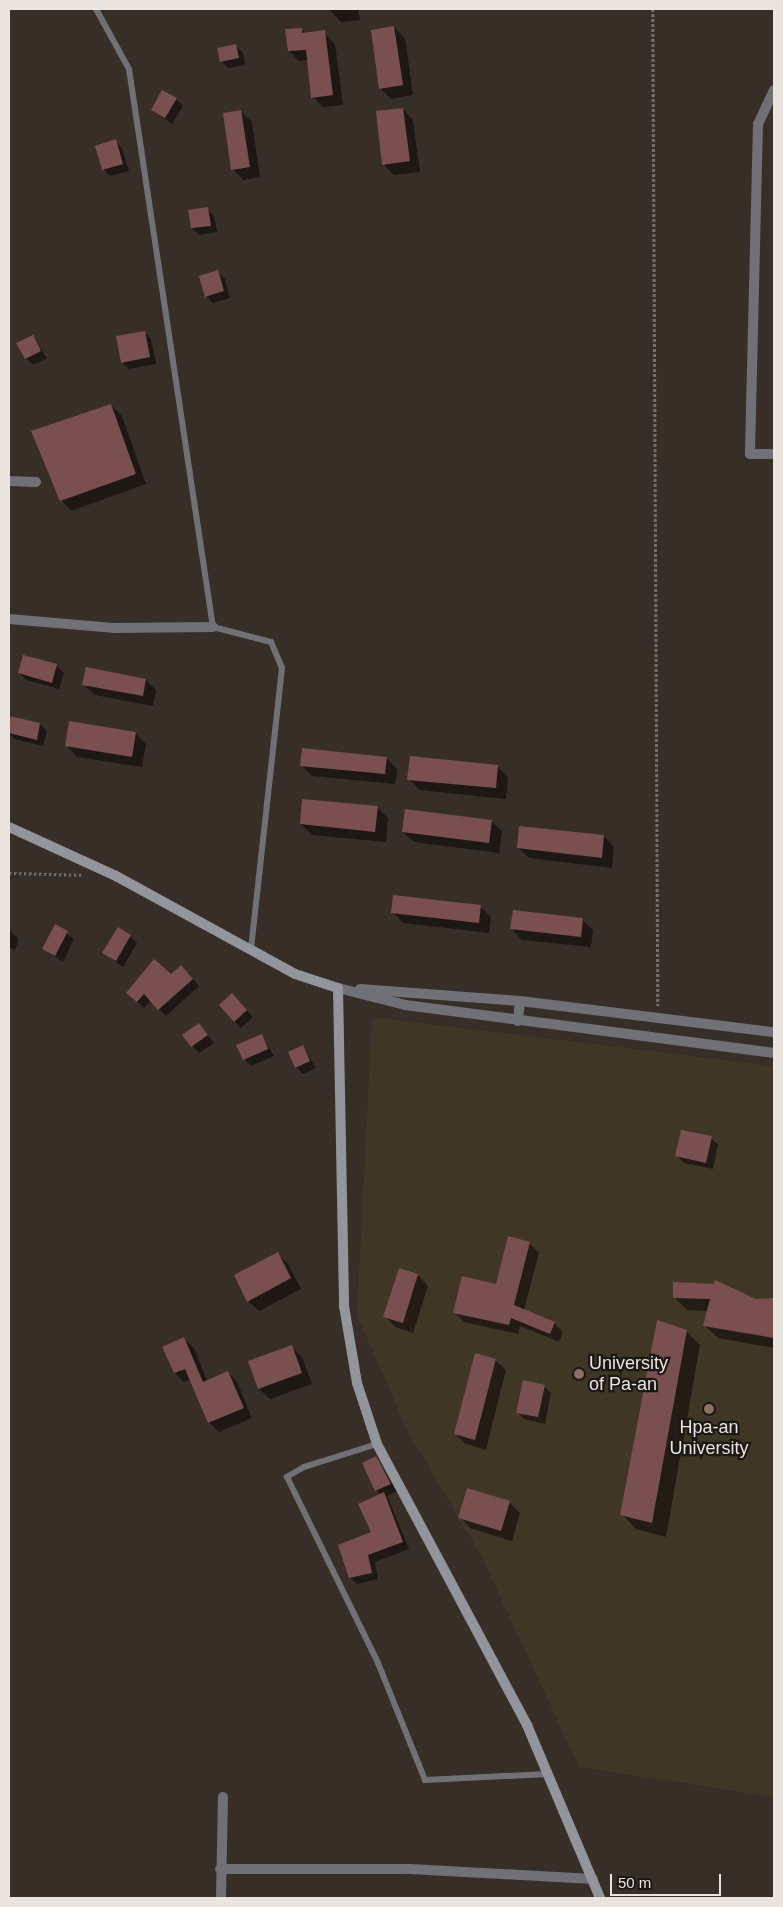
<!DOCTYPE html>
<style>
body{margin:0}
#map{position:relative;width:783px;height:1907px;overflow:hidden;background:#372e27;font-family:Arial,sans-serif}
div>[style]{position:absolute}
.education>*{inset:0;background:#403626}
.shadow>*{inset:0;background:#0007}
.building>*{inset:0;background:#79504f}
.path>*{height:2.5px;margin-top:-1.25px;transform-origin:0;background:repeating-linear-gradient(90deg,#766e68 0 2.5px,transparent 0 5px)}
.lane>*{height:6px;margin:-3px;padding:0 3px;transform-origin:3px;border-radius:3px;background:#707176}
.street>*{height:10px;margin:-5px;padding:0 5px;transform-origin:5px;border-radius:5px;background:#707176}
.secondary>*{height:10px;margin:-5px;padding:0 5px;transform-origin:5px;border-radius:5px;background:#93959d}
.dots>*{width:14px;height:14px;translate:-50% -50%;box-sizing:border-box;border:2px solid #1b1714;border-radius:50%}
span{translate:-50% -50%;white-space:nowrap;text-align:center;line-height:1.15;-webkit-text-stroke:4.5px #1b1714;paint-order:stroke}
.poi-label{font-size:18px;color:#ebe5e0}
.left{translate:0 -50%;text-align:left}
.frame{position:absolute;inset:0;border:10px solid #ebe5e0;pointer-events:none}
.scale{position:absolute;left:610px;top:1874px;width:111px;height:22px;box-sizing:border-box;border:2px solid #ebe5e0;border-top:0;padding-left:6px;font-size:15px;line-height:18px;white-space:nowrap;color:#ebe5e0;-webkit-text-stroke:4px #1b1714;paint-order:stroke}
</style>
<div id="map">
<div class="education">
<div style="clip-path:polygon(372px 1017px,774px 1066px,774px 1797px,579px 1767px,481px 1555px,409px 1434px,357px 1315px)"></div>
</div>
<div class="shadow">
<div style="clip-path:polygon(329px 9px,358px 9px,360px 20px,341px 22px)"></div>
<div style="clip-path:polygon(9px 23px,10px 24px,10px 52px,9px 52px)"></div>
<div style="clip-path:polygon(394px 27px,405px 38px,413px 95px,391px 99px,380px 88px)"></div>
<div style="clip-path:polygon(301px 29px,306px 34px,325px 34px,335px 44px,343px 105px,323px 107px,313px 97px,308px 60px,299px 61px,289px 51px)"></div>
<div style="clip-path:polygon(236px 46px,243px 53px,245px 65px,228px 68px,221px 61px)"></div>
<div style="clip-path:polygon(176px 99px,183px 106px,172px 124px,153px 110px)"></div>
<div style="clip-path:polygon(403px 109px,413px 120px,420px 172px,394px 175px,383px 164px)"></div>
<div style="clip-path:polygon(241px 112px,252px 122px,260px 177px,243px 180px,233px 169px)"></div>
<div style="clip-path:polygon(115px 141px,122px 148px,129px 171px,110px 176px,103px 169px)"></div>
<div style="clip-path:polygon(207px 209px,214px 216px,217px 232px,199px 235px,192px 228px)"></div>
<div style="clip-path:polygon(218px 272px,225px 279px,230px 298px,213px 303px,206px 296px)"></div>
<div style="clip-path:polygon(144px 332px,151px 339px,156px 364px,129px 369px,122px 362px)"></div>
<div style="clip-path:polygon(32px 336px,47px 358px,33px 365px,26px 358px)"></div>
<div style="clip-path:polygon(111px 405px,122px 416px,146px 484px,71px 511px,61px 500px)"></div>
<div style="clip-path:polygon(24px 656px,57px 666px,64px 673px,59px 689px,26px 680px,19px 673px)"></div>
<div style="clip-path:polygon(146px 680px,156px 690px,153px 706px,95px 695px,84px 685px)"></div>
<div style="clip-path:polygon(10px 717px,40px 724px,47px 731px,43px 746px,14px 739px,9px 733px)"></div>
<div style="clip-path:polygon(135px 733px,146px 744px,142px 767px,77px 757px,67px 746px)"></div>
<div style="clip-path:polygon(386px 758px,397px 769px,395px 784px,312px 776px,301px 765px)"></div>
<div style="clip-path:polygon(497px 766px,508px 777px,506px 799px,419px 790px,409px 779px)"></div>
<div style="clip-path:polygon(377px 807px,388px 818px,386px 842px,312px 835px,301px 824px)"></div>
<div style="clip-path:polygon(491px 821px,502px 831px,499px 853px,414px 842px,403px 832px)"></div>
<div style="clip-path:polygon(604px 836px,614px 847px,612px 868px,529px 858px,518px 848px)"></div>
<div style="clip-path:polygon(480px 906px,491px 917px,489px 933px,403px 923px,393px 912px)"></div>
<div style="clip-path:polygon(582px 919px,593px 930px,591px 947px,522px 940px,512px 929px)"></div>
<div style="clip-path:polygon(55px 926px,74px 939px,63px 962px,43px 949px)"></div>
<div style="clip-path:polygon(9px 930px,19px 939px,15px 950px,9px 947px)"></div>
<div style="clip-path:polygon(130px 936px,137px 943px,123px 967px,104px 953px)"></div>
<div style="clip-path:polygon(188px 973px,199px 986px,166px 1016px,151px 1000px,144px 1008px,127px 993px,171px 975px)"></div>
<div style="clip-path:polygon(239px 1002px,253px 1017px,241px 1028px,234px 1021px)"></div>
<div style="clip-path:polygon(199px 1024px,214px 1043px,199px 1053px,184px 1035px)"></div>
<div style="clip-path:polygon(261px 1036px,274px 1056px,251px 1066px,244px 1059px)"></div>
<div style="clip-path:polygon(303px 1047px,316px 1068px,303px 1074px,296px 1067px)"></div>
<div style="clip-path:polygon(711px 1138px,718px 1145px,713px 1169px,684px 1163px,677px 1156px)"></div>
<div style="clip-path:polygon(529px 1243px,539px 1253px,524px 1310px,554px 1323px,563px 1332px,559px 1342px,520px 1326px,518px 1334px,464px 1322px,455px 1313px,497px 1286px)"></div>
<div style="clip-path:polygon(277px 1253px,288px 1264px,301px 1289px,259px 1311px,248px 1301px)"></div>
<div style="clip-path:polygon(418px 1275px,428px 1286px,413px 1333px,395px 1327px,385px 1316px)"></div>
<div style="clip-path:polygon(674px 1297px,774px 1300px,774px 1348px,718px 1338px,705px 1326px,709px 1311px,687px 1310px)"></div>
<div style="clip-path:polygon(686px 1331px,700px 1345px,666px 1537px,636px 1529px,622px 1514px)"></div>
<div style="clip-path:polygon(184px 1339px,194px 1348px,207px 1381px,228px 1372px,237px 1382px,252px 1418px,219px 1432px,209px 1422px,191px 1379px,184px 1382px,175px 1373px,164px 1348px)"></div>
<div style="clip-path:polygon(292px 1347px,302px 1357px,312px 1384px,270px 1399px,259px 1389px)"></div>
<div style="clip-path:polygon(495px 1360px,506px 1370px,486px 1450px,466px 1444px,455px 1434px)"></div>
<div style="clip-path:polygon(544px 1386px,551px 1393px,545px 1424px,524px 1419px,517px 1412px)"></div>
<div style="clip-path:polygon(376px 1458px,397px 1491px,387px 1496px,409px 1549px,375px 1562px,378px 1579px,357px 1584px,350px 1577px,372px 1533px,380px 1495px,364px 1463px)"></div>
<div style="clip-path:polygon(509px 1502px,520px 1513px,512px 1541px,470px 1528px,460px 1517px)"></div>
</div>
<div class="building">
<div style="clip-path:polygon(394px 26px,403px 85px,379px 89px,371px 30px)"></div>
<div style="clip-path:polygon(302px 28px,302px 33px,325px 30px,333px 95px,311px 98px,306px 50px,288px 51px,285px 29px)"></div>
<div style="clip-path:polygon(236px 44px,239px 58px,220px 62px,217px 48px)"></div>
<div style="clip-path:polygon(162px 90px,177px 98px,165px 118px,151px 110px)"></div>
<div style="clip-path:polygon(403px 108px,410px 161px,382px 165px,376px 111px)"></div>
<div style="clip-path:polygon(241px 110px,250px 167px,231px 170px,223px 113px)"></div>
<div style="clip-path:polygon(116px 139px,123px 164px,102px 170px,95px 146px)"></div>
<div style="clip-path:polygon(208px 207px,211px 226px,191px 228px,188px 210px)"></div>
<div style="clip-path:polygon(218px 270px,224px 291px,205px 297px,199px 276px)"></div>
<div style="clip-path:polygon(145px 331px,150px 357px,121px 363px,116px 336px)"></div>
<div style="clip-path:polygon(33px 335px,41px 351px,25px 359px,16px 343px)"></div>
<div style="clip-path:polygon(111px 404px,136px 474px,60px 501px,31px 431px)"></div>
<div style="clip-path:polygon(23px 655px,57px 664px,52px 683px,18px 673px)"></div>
<div style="clip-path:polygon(86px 667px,146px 679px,143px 696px,82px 685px)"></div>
<div style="clip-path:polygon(9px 716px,40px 723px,37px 740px,9px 733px)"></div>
<div style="clip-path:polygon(69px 721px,136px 732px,132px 757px,65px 746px)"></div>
<div style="clip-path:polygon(302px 748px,387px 757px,385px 774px,300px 766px)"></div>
<div style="clip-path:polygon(410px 756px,498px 765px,496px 788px,407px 780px)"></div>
<div style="clip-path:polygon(302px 799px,378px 806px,375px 832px,300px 824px)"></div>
<div style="clip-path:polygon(405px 809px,492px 820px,489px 843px,402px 832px)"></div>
<div style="clip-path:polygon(519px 826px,604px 835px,602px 858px,517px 848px)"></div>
<div style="clip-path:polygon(393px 895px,481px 905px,479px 923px,391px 913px)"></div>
<div style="clip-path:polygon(513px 910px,583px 918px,581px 937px,510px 929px)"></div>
<div style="clip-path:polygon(55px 924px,68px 931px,55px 956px,42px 949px)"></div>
<div style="clip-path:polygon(118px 927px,131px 935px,116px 961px,102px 953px)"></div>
<div style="clip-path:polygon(154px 959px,171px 974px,181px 965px,193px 979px,158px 1010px,144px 994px,137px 1002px,126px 993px)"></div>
<div style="clip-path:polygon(232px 993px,247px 1010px,234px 1022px,219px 1005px)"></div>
<div style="clip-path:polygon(199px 1023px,208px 1035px,191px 1047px,182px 1035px)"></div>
<div style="clip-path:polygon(262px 1034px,268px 1049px,243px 1060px,236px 1045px)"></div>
<div style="clip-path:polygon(303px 1045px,310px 1061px,295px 1068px,288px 1052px)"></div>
<div style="clip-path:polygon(681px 1130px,712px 1136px,706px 1163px,675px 1156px)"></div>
<div style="clip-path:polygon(508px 1236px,530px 1242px,514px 1305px,555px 1322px,550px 1334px,511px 1318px,509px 1325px,453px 1313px,462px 1276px,496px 1284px)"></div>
<div style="clip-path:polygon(278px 1252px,291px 1278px,247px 1302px,234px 1275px)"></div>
<div style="clip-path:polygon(399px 1268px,418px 1274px,403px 1323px,383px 1317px)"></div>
<div style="clip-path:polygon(715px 1280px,756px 1299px,774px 1298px,774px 1338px,703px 1326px,710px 1299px,673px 1298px,673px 1282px,714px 1284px)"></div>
<div style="clip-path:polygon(657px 1320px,687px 1330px,652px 1523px,620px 1515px)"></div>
<div style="clip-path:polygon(184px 1337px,203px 1382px,228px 1371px,244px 1408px,208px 1423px,185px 1369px,174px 1373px,162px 1347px)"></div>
<div style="clip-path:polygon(292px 1345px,302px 1373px,258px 1389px,248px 1361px)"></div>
<div style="clip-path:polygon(475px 1353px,496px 1359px,475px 1440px,454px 1434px)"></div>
<div style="clip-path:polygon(523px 1380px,545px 1385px,538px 1417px,516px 1413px)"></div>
<div style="clip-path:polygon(376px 1456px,391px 1484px,375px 1491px,362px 1463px)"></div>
<div style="clip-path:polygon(467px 1488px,510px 1501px,501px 1531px,458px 1518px)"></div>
<div style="clip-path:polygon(384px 1492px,403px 1542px,368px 1555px,372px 1573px,349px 1578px,338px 1545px,371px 1532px,358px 1504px)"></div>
</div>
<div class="path">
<div style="left:653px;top:9px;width:997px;rotate:89.71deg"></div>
<div style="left:9px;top:873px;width:75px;rotate:1.5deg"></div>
</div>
<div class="lane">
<div style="left:96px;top:9px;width:68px;rotate:61.2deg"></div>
<div style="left:129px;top:69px;width:564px;rotate:81.44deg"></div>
<div style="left:213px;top:627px;width:60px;rotate:14.5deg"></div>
<div style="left:271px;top:642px;width:28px;rotate:67deg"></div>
<div style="left:282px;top:668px;width:284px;rotate:96.3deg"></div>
<div style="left:377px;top:1444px;width:77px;rotate:162.5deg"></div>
<div style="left:304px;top:1467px;width:20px;rotate:150deg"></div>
<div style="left:287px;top:1477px;width:207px;rotate:63.9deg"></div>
<div style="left:378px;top:1663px;width:126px;rotate:68.1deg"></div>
<div style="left:425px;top:1780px;width:123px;rotate:-2.8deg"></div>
</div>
<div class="street">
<div style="left:774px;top:90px;width:38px;rotate:115deg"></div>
<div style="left:758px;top:124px;width:330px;rotate:91.4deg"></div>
<div style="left:750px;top:454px;width:24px"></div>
<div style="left:9px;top:481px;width:27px;rotate:2deg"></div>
<div style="left:9px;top:619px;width:104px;rotate:4.9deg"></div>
<div style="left:113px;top:628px;width:100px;rotate:-0.6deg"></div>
<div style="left:338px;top:988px;width:69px;rotate:14.2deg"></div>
<div style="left:405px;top:1005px;width:372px;rotate:7.4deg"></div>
<div style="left:360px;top:989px;width:160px;rotate:4.3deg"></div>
<div style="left:520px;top:1001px;width:256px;rotate:7deg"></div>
<div style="left:518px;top:1021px;width:20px;rotate:-84deg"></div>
<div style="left:220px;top:1869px;width:190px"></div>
<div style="left:410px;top:1869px;width:183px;rotate:3.1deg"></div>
<div style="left:221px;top:1898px;width:101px;rotate:-88.9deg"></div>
</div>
<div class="secondary">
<div style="left:9px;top:827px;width:118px;rotate:24.6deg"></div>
<div style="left:116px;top:876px;width:204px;rotate:28.7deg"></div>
<div style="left:295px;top:974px;width:45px;rotate:18deg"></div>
<div style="left:338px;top:988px;width:318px;rotate:88.9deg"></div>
<div style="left:344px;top:1306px;width:78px;rotate:80.4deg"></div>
<div style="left:357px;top:1383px;width:64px;rotate:71.8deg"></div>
<div style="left:377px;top:1444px;width:319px;rotate:61.9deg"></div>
<div style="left:527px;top:1725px;width:188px;rotate:67.1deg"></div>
</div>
<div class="dots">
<div style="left:579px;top:1374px;background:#8d6e63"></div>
<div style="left:709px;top:1409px;background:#8d6e63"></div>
</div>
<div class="poi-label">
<span class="left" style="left:589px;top:1374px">University<br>of Pa-an</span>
<span style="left:709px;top:1438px">Hpa-an<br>University</span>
</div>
<div class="frame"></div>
<div class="scale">50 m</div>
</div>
